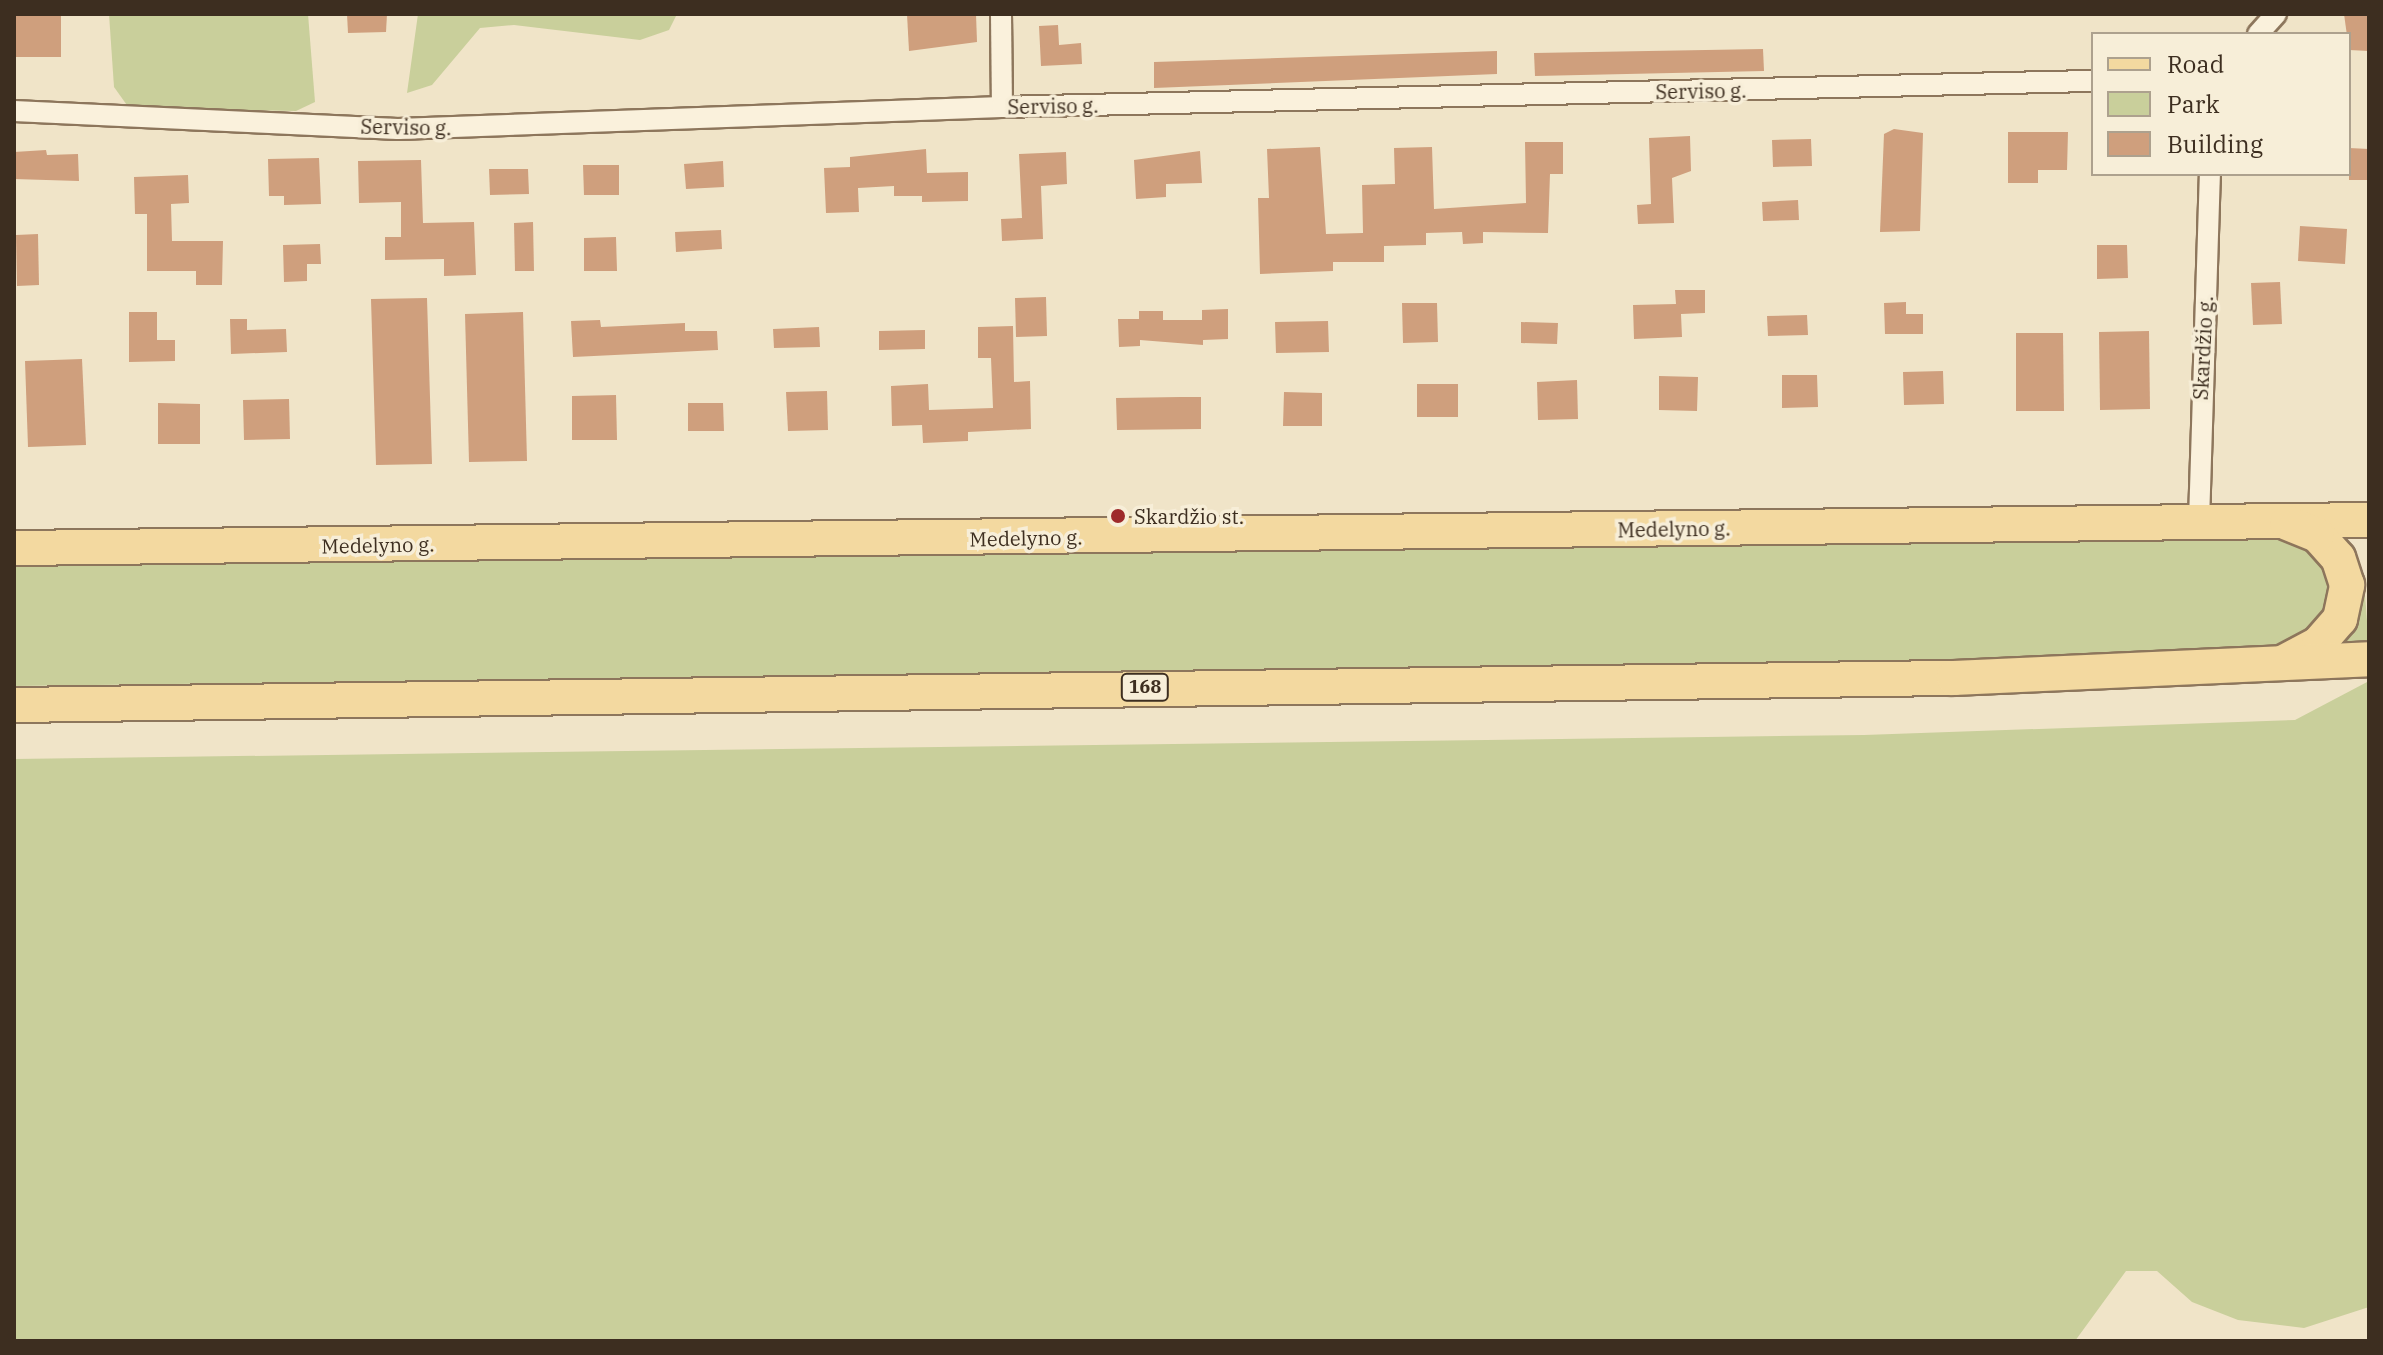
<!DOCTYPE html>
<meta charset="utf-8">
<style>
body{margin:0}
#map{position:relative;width:2383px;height:1355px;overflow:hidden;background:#f0e4c8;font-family:"IBM Plex Serif",serif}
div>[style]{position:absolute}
.green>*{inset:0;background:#c9cf9b}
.building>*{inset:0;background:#cf9f7d}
.roads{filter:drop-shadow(2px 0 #8d765c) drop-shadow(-2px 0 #8d765c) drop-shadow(0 2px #8d765c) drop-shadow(0 -2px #8d765c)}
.minor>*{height:20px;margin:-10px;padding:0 10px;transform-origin:10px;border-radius:10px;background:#faf1dc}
.primary>*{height:34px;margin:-17px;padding:0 17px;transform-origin:17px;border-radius:17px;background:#f3d9a0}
.dots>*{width:22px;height:22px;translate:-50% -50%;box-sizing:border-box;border:4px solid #f7eed8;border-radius:50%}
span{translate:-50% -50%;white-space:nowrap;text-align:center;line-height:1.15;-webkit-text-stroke:7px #f7eed8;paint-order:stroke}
.shield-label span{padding:2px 6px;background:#f7eed8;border:2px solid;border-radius:6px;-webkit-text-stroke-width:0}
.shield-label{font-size:18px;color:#3d2e20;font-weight:700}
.street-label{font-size:20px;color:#3d2e20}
.poi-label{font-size:20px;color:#3d2e20}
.left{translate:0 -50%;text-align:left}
.frame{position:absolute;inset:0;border:16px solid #3d2e20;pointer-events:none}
.legend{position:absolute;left:2091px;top:32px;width:260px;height:144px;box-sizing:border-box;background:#f7eed8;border:2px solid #ada18e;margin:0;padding:10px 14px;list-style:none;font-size:24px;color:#3d2e20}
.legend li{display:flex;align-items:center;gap:16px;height:40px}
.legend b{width:40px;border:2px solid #ada18e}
</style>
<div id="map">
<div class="green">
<div style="clip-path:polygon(109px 14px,308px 14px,315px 102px,296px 111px,129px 108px,114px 87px)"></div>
<div style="clip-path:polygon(418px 14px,677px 14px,669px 30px,640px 40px,514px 25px,480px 28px,432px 85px,407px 93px)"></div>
<div style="clip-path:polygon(2286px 536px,2300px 541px,2335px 577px,2329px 616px,2284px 645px,1969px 662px,14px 686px,14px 565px)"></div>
<div style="clip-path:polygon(2365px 595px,2369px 647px,2334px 650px,2359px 599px)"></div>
<div style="clip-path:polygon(2369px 681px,2369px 1307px,2304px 1328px,2238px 1320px,2192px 1302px,2157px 1271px,2126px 1271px,2075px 1341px,14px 1341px,14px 759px,1864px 735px,2295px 720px)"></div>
</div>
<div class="building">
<div style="clip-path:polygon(14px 14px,61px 14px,61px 57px,14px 57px)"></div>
<div style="clip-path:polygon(347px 14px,387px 14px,386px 32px,348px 33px)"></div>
<div style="clip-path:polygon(907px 14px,976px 14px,977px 42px,909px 51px)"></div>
<div style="clip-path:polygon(2344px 14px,2369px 14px,2369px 51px,2349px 50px)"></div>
<div style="clip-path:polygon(1058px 25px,1059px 45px,1081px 43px,1082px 64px,1041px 66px,1039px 26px)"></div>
<div style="clip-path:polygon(1763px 49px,1764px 71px,1535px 76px,1534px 53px)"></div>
<div style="clip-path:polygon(1497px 51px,1497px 74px,1154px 88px,1154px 62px)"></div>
<div style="clip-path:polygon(1894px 129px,1923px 133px,1920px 231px,1880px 232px,1884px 134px)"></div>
<div style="clip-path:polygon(2008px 132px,2068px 132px,2067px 170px,2038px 170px,2038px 183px,2008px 183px)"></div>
<div style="clip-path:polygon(1690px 136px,1691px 171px,1672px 178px,1674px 223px,1638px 224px,1637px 205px,1651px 204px,1649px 138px)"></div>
<div style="clip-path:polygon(1811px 139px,1812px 166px,1773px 167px,1772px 140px)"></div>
<div style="clip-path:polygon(1525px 142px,1563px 142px,1563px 174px,1550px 174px,1548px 233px,1483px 232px,1483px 243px,1463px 244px,1462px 232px,1426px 233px,1426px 245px,1384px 246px,1384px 262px,1333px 262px,1333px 271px,1260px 274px,1258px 198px,1269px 198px,1267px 149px,1320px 147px,1326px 234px,1363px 233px,1362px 185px,1395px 184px,1394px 148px,1432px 147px,1434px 209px,1526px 203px)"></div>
<div style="clip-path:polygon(2349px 148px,2369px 149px,2369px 180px,2349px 180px)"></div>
<div style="clip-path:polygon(926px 149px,927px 173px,968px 172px,968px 201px,922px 202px,922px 196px,894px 196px,894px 186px,858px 188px,859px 212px,826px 213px,824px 168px,850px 167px,850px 157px)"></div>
<div style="clip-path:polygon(46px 150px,47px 155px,78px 154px,79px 181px,14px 179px,14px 152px)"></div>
<div style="clip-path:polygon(1200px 151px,1202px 183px,1166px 184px,1166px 197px,1136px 199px,1134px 160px)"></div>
<div style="clip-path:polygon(1066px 152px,1067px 184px,1041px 186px,1043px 239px,1002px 241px,1001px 219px,1022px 218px,1019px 154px)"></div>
<div style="clip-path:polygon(319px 158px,321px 204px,284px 205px,284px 196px,269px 196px,268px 159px)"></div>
<div style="clip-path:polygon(421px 160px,423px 223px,474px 222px,476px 275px,444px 276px,444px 259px,385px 260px,385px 237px,401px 237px,401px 202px,359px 203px,358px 161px)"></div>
<div style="clip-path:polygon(723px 161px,724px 187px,686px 189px,684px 164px)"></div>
<div style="clip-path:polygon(583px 165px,619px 165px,619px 195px,584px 195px)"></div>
<div style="clip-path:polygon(489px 169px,528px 169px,529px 194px,490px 195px)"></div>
<div style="clip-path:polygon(188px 175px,189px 203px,171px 204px,172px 241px,223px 241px,222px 285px,196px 285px,196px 271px,147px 271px,147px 214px,135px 214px,134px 177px)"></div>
<div style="clip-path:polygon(1798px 200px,1799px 220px,1763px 221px,1762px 202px)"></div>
<div style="clip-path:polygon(533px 222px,534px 271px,515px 271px,514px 223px)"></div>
<div style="clip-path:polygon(2300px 226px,2347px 229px,2345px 264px,2298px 261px)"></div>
<div style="clip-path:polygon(721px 230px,722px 249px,676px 252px,675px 232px)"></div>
<div style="clip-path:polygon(38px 234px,39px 285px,17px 286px,16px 235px)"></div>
<div style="clip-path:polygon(616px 237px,617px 271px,584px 271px,584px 238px)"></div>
<div style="clip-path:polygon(320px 244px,321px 264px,307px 264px,307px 281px,284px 282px,283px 245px)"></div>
<div style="clip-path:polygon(2097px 245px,2127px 245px,2128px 278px,2097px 279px)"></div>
<div style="clip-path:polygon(2280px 282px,2282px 324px,2253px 325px,2251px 283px)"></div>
<div style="clip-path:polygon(1675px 290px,1705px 290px,1705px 313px,1681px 314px,1682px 337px,1634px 339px,1633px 305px,1676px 304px)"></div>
<div style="clip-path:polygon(1046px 297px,1047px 336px,1016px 337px,1015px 298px)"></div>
<div style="clip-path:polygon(427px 298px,432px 464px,376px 465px,371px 299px)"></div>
<div style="clip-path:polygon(1906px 302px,1906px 314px,1923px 314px,1923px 334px,1885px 334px,1884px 303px)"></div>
<div style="clip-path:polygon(1402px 303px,1437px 303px,1438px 342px,1403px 343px)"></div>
<div style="clip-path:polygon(1228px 309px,1228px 339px,1203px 340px,1203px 345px,1140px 340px,1140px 346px,1119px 347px,1118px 319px,1139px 319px,1139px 311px,1163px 311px,1163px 320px,1202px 320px,1202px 310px)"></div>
<div style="clip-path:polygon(129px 312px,157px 312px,157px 340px,175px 340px,175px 361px,129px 362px)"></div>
<div style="clip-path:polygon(523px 312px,527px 461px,469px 462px,465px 314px)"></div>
<div style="clip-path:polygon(1807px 315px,1808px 335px,1768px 336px,1767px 316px)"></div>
<div style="clip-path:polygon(230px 319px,247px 319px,247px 330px,286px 329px,287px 352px,231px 354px)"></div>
<div style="clip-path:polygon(600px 320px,601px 327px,685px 323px,685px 331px,717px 331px,718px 350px,573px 357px,571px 321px)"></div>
<div style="clip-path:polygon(1328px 321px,1329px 352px,1276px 353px,1275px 322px)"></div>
<div style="clip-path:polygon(1521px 322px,1558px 323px,1557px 344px,1521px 343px)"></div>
<div style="clip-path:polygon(1013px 326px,1014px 382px,1030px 381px,1031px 429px,968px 432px,968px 441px,923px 443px,922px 425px,892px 426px,891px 386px,928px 384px,929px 410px,993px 408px,991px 358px,978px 358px,978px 327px)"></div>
<div style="clip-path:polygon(819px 327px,820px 347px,774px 348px,773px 329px)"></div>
<div style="clip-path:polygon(925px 330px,925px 349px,879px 350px,879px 331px)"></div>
<div style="clip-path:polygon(2149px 331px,2150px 409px,2100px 410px,2099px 332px)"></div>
<div style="clip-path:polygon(2016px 333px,2063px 333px,2064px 411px,2016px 411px)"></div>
<div style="clip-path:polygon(82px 359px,86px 445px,28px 447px,25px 361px)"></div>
<div style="clip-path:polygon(1943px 371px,1944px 404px,1904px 405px,1903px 372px)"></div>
<div style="clip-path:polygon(1782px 375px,1817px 375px,1818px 407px,1782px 408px)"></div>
<div style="clip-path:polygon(1659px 376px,1698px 377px,1697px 411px,1659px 410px)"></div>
<div style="clip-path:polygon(1577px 380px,1578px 419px,1538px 420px,1537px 382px)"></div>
<div style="clip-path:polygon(1417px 384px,1458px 384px,1458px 417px,1417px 417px)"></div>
<div style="clip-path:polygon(827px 391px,828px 430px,788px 431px,786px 392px)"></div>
<div style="clip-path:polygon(1284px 392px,1322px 393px,1322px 426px,1283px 426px)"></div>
<div style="clip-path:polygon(616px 395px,617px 440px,572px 440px,572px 396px)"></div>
<div style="clip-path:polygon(1180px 397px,1201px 397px,1201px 429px,1117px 430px,1116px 398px)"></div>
<div style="clip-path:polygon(289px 399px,290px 439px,244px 440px,243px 400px)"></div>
<div style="clip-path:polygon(158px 403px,200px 404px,200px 444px,158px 444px)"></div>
<div style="clip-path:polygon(688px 403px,723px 403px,724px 431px,688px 431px)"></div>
</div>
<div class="roads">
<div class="minor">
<div style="left:1001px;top:14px;width:93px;rotate:89.4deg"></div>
<div style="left:2258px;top:34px;width:27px;rotate:-48deg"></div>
<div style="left:14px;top:111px;width:384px;rotate:2.7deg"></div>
<div style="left:398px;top:129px;width:604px;rotate:-2.09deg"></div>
<div style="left:1002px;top:107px;width:1091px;rotate:-1.37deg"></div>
<div style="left:2199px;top:521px;width:347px;rotate:-88.2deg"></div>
</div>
<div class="primary">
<div style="left:14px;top:548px;width:2355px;rotate:-0.68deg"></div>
<div style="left:2284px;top:662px;width:40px;rotate:-28deg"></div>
<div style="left:2319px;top:643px;width:32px;rotate:-49deg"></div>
<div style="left:2340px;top:619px;width:35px;rotate:-78deg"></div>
<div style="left:2347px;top:585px;width:28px;rotate:-108deg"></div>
<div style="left:2338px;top:558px;width:31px;rotate:-132deg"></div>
<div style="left:2317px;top:535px;width:32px;rotate:-158deg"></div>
<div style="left:14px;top:705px;width:1940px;rotate:-0.8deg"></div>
<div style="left:1954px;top:678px;width:415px;rotate:-2.6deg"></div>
</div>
</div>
<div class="dots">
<div style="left:1118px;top:516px;background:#9e2a2b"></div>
</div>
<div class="shield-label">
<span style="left:1145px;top:687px">168</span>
</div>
<div class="street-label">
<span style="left:1701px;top:91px;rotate:-1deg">Serviso g.</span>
<span style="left:1053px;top:106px;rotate:-1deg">Serviso g.</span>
<span style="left:406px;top:127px;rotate:1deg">Serviso g.</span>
<span style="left:2203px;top:348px;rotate:-87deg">Skardžio g.</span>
<span style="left:1674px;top:529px;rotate:-1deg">Medelyno g.</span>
<span style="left:1026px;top:538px;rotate:-1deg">Medelyno g.</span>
<span style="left:378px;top:545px;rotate:-1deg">Medelyno g.</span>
</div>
<div class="poi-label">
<span class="left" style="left:1134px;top:516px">Skardžio st.</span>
</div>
<div class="frame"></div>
<ul class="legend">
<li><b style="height:10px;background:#f3d9a0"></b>Road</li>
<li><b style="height:22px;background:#c9cf9b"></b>Park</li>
<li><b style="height:22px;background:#cf9f7d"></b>Building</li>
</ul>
</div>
